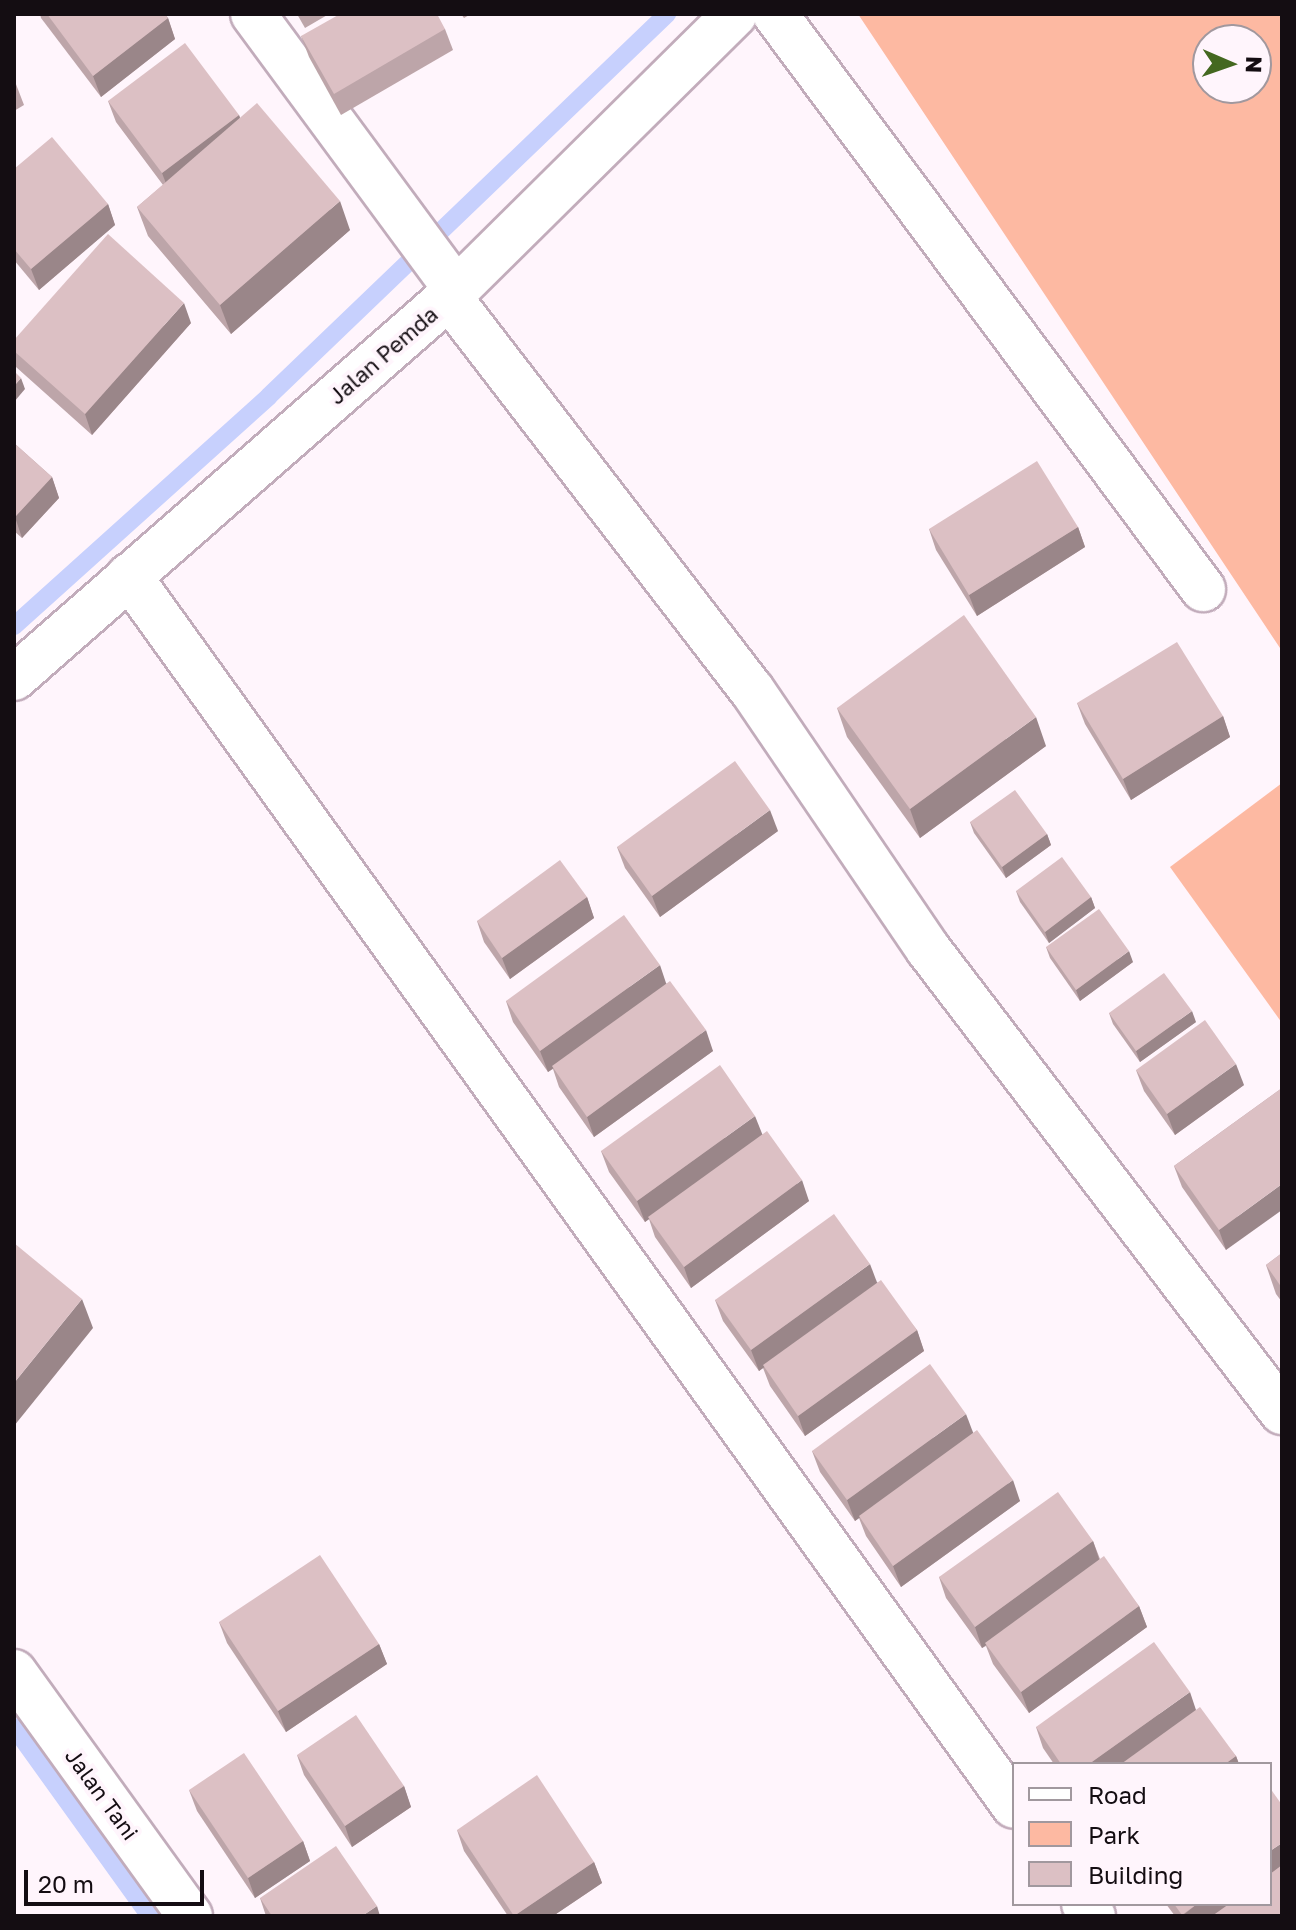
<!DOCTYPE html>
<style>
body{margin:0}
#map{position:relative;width:1296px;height:1930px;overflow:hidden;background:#fff5fc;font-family:"Golos Text",sans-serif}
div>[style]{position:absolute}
.green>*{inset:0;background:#fdb9a2}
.stream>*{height:18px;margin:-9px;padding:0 9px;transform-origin:9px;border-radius:9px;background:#c7d0fd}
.roads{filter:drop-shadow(2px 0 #c2acbb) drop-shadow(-2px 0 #c2acbb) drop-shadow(0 2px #c2acbb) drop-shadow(0 -2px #c2acbb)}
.minor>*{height:44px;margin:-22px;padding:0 22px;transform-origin:22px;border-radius:22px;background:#fff}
.wall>*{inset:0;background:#bda5a9}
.shaded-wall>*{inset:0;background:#9a8689}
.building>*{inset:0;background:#dcc0c4}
span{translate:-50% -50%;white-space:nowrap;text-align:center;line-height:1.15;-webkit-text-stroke:8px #fff5fc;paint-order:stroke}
.street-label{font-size:22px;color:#140d12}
.frame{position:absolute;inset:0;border:16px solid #140d12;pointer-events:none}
.legend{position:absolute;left:1012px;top:1762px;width:260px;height:144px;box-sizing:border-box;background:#fff5fc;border:2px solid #a1989e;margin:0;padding:10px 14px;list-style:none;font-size:24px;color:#140d12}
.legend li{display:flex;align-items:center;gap:16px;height:40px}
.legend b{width:40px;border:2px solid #a1989e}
.north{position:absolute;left:1192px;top:24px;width:80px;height:80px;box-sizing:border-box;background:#fff5fc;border:2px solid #a1989e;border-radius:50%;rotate:92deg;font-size:22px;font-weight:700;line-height:32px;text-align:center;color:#140d12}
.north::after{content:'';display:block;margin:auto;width:28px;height:36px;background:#446820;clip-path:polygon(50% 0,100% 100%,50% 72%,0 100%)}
.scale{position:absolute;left:24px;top:1870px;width:180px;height:36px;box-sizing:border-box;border:4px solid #140d12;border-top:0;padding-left:10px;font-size:24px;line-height:28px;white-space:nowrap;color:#140d12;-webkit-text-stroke:6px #fff5fc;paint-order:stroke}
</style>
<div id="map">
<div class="green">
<div style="clip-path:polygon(evenodd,858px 14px,1282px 14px,1282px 651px,858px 14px,1208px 40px,1256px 40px,1256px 88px,1208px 88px,1208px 40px)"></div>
<div style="clip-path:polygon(1282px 783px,1282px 1023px,1170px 867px)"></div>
</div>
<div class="stream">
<div style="left:14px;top:626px;width:343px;rotate:-42deg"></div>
<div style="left:269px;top:396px;width:552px;rotate:-43.82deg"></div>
<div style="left:14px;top:1727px;width:233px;rotate:54.3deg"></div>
</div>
<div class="roads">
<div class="minor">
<div style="left:253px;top:14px;width:342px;rotate:53.6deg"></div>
<div style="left:775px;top:14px;width:717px;rotate:53.34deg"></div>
<div style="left:449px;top:297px;width:496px;rotate:52.4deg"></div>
<div style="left:752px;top:690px;width:313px;rotate:55.8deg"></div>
<div style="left:928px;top:949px;width:583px;rotate:52.6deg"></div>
<div style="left:129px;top:576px;width:1515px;rotate:54.26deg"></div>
<div style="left:14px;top:678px;width:578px;rotate:-41.21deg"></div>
<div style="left:449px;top:297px;width:402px;rotate:-44.7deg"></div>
<div style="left:14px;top:1672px;width:301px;rotate:54.2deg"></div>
<div style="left:1084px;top:1904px;width:15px;rotate:53deg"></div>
</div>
</div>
<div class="wall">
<div style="clip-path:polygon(40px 14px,165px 14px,168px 18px,175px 39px,101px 97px,41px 18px)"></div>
<div style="clip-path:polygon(297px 14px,329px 14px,305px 28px)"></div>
<div style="clip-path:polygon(461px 14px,471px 14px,464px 18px)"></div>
<div style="clip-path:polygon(445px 29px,453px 50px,341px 115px,309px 57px,301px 36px)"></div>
<div style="clip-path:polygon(14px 79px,24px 105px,14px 111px)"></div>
<div style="clip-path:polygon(108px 101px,239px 115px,240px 118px,350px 230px,231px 334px,148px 236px,137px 207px,163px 185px,116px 122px)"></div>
<div style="clip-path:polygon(14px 169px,108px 204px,115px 225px,39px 290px,14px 260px)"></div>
<div style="clip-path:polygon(191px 323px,92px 435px,16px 367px,14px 361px,14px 340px)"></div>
<div style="clip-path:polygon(14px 443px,52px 477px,59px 498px,22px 538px,14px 531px)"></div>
<div style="clip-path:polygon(1078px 527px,1085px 547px,977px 616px,936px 550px,929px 529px)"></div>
<div style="clip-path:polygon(1077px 703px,1223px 716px,1230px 737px,1131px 800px,1085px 724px)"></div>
<div style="clip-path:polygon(837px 708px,1046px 746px,920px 838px,847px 737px)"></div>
<div style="clip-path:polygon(970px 822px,1047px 834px,1051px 845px,1006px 878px,974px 833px)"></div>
<div style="clip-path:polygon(778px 831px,660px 917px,625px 868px,617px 847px)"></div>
<div style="clip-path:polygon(1016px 891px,1091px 897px,1095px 908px,1049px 943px,1020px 902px)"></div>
<div style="clip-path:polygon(587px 897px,594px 918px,510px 979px,484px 942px,477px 921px)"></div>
<div style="clip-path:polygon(1046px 947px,1133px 962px,1080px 1001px,1050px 958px)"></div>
<div style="clip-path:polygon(666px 983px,713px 1051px,594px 1137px,559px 1087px,553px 1069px,548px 1072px,513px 1022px,506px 1001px)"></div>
<div style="clip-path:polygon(1109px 1013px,1196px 1022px,1140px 1062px,1113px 1024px)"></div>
<div style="clip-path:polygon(1136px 1070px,1244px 1085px,1175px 1135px,1144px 1091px)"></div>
<div style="clip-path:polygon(1282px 1088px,1226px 1250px,1182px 1187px,1174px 1166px)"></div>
<div style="clip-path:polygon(762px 1134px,809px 1201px,691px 1288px,655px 1237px,649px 1219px,645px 1222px,609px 1172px,601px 1151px)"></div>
<div style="clip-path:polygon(1282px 1253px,1282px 1302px,1276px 1294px,1266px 1265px)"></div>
<div style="clip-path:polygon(877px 1282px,917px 1330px,924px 1351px,805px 1436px,770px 1386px,763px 1368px,759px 1371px,723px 1321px,715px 1300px)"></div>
<div style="clip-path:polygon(973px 1433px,1020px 1501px,901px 1587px,866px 1536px,859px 1518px,855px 1521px,820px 1472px,812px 1451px)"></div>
<div style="clip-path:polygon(1093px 1541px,1100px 1559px,1139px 1606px,1147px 1627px,1029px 1713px,993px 1664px,986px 1646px,982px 1648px,946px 1598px,939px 1577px)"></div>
<div style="clip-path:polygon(219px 1622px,379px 1644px,387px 1664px,286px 1732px,227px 1643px)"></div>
<div style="clip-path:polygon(1196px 1710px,1236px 1756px,1239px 1764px,1054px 1764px,1043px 1748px,1036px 1727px)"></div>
<div style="clip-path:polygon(297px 1755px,404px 1786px,411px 1807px,352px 1847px,304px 1775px)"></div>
<div style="clip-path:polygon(189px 1790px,303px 1841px,310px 1861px,255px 1898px,197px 1811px)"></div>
<div style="clip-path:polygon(457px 1830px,594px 1862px,602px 1883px,553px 1916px,508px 1916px,464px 1851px)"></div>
<div style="clip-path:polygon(260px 1898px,380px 1916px,266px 1916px)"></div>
<div style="clip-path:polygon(1166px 1904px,1270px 1904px,1282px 1916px,1175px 1916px)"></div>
</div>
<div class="shaded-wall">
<div style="clip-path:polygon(168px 18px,175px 39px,101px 97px,93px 76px)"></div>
<div style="clip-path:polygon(239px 115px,246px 136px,170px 194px,162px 173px)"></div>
<div style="clip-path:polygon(340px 201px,350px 230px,231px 334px,220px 305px)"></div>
<div style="clip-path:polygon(108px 204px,115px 225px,39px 290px,31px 269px)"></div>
<div style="clip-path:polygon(184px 303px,191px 323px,92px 435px,85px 414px)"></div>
<div style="clip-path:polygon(21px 378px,25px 389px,14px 402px,14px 386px)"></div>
<div style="clip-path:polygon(52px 477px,59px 498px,22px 538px,15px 517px)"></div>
<div style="clip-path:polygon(1078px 527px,1085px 547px,977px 616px,969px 595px)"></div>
<div style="clip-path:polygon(1223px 716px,1230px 737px,1131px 800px,1123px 779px)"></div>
<div style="clip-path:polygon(1036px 717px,1046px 746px,920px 838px,910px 809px)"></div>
<div style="clip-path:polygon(770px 810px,778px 831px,660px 917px,652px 896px)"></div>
<div style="clip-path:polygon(1047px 834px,1051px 845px,1006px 878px,1002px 867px)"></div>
<div style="clip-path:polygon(587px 897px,594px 918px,510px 979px,502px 958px)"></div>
<div style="clip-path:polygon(1091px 897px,1095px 908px,1049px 943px,1045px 932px)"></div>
<div style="clip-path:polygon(1129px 951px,1133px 962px,1080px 1001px,1076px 990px)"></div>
<div style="clip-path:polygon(660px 965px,667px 986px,548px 1072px,540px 1051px)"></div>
<div style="clip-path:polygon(1192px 1011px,1196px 1022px,1140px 1062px,1136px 1051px)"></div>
<div style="clip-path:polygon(706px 1030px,713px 1051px,594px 1137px,587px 1117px)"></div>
<div style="clip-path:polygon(1236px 1064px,1244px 1085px,1175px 1135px,1167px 1114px)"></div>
<div style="clip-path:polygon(755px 1116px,763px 1136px,645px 1222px,637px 1201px)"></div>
<div style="clip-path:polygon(802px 1180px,809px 1201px,691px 1288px,684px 1267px)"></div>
<div style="clip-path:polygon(1282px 1184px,1282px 1210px,1226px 1250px,1219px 1230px)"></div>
<div style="clip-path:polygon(870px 1264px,878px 1285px,759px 1371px,751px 1350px)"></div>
<div style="clip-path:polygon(82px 1299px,93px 1328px,14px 1426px,14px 1383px)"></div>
<div style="clip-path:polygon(917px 1330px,924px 1351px,805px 1436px,798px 1416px)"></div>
<div style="clip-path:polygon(966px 1414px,974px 1435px,855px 1521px,847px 1500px)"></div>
<div style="clip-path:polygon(1013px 1480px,1020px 1501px,901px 1587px,893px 1566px)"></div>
<div style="clip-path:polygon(1093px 1541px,1100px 1562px,982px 1648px,975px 1627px)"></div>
<div style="clip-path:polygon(1139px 1606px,1147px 1627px,1029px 1713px,1021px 1692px)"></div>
<div style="clip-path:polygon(379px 1644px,387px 1664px,286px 1732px,278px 1711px)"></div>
<div style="clip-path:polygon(1190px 1692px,1197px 1713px,1126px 1764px,1089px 1764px)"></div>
<div style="clip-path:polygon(1236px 1756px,1239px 1764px,1225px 1764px)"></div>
<div style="clip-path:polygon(404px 1786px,411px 1807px,352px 1847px,345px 1826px)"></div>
<div style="clip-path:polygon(303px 1841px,310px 1861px,255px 1898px,248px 1878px)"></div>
<div style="clip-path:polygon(1282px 1843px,1282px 1869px,1270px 1878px,1270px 1851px)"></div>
<div style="clip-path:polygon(594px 1862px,602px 1883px,553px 1916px,514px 1916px)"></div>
<div style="clip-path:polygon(1197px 1904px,1234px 1904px,1217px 1916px,1182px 1916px)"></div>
<div style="clip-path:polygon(377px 1906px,380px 1916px,362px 1916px)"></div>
</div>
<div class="building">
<div style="clip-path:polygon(47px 14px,165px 14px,168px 18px,93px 76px)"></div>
<div style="clip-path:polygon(340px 14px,437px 14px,445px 29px,334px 94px,301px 36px)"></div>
<div style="clip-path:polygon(185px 43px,239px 115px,162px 173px,108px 101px)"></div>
<div style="clip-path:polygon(257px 103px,340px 201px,220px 305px,137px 207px)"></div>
<div style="clip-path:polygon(52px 137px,108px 204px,31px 269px,14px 249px,14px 169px)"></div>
<div style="clip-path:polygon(108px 234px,184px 303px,85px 414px,14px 351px,14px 340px)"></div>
<div style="clip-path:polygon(14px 371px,21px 378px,14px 386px)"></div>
<div style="clip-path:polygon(14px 443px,52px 477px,15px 517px,14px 517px)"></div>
<div style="clip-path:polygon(1037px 461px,1078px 527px,969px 595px,929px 529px)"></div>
<div style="clip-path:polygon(964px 615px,1036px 717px,910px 809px,837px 708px)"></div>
<div style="clip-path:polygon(1177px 642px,1223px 716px,1123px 779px,1077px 703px)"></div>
<div style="clip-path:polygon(735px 761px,770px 810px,652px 896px,617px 847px)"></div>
<div style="clip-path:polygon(1015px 790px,1047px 834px,1002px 867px,970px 822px)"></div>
<div style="clip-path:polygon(1062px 857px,1091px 897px,1045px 932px,1016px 891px)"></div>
<div style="clip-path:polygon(560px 860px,587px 897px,502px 958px,477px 921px)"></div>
<div style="clip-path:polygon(1099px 909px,1129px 951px,1076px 990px,1046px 947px)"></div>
<div style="clip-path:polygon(624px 915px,660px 965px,540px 1051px,506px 1001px)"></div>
<div style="clip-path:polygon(1164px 973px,1192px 1011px,1136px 1051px,1109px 1013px)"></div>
<div style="clip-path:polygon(670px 981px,706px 1030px,587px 1117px,552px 1066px)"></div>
<div style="clip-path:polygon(1205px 1020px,1236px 1064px,1167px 1114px,1136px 1070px)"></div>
<div style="clip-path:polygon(720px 1065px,755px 1116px,637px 1201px,601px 1151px)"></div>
<div style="clip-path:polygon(1282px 1088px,1282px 1184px,1219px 1230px,1174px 1166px)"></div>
<div style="clip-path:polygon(767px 1131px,802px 1180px,684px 1267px,648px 1217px)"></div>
<div style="clip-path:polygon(834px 1214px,870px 1264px,751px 1350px,715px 1300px)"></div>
<div style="clip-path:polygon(14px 1243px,82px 1299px,14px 1383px)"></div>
<div style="clip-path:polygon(1282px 1253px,1282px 1288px,1266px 1265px)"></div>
<div style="clip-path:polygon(881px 1280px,917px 1330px,798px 1416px,763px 1365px)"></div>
<div style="clip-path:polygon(930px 1364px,966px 1414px,847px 1500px,812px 1451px)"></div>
<div style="clip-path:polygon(977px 1430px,1013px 1480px,893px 1566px,859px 1516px)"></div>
<div style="clip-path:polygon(1058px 1492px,1093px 1541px,975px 1627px,939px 1577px)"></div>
<div style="clip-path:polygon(320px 1555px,379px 1644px,278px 1711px,219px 1622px)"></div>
<div style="clip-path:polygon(1104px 1556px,1139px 1606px,1021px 1692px,985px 1643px)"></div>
<div style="clip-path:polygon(1154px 1642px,1190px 1692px,1089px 1764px,1061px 1764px,1036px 1727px)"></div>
<div style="clip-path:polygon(1200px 1707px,1236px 1756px,1225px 1764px,1121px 1764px)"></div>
<div style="clip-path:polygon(356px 1715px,404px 1786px,345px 1826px,297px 1755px)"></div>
<div style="clip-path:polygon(244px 1753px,303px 1841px,248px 1878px,189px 1790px)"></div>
<div style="clip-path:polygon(537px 1775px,594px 1862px,514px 1916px,457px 1830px)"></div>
<div style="clip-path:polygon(1270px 1788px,1282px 1805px,1282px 1843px,1270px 1851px)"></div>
<div style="clip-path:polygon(336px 1846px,377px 1906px,362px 1916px,272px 1916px,260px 1898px)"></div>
<div style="clip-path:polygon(1282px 1865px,1282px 1916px,1212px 1916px,1229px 1904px,1270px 1904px,1270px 1874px)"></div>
<div style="clip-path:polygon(1174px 1904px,1197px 1904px,1182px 1915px)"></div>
</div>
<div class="street-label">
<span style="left:383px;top:355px;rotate:-41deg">Jalan Pemda</span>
<span style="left:102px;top:1794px;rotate:54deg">Jalan Tani</span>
</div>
<div class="frame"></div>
<ul class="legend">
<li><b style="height:10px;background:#fff"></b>Road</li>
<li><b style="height:22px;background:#fdb9a2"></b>Park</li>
<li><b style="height:22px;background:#dcc0c4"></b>Building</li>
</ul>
<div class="north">N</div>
<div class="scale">20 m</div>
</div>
